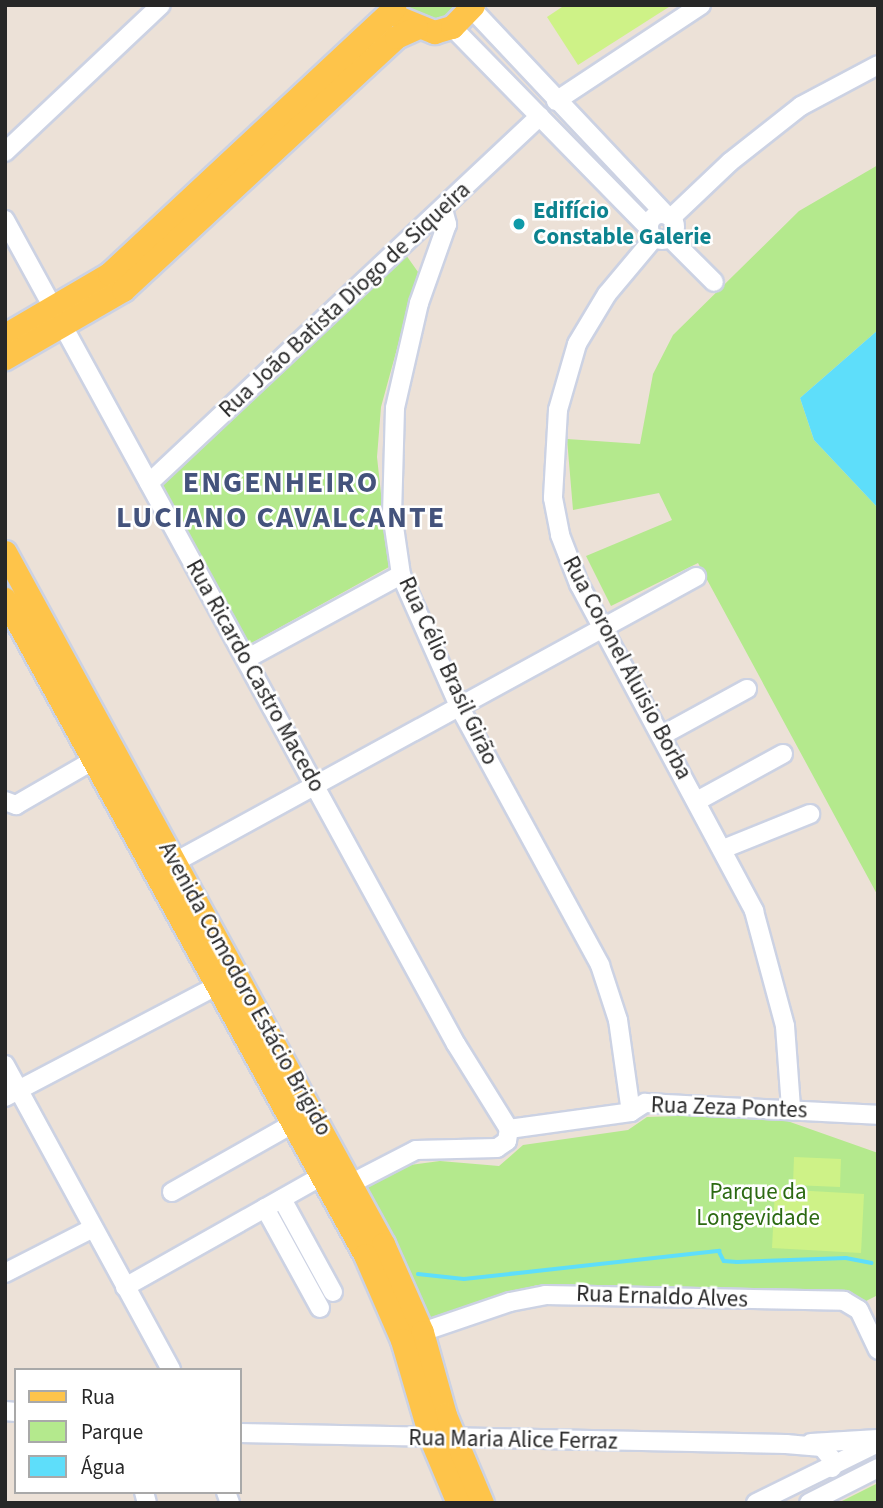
<!DOCTYPE html>
<meta charset="utf-8">
<style>
body{margin:0}
#map{position:relative;width:883px;height:1508px;overflow:hidden;background:#ece1d7;font-family:"Source Sans 3",sans-serif}
div>[style]{position:absolute}
.green>*{inset:0;background:#b4e98d}
.pitch>*{inset:0;background:#cef287}
.water>*{inset:0;background:#5edefa}
.stream>*{height:3.5px;margin:-1.75px;padding:0 1.75px;transform-origin:1.75px;border-radius:1.75px;background:#5edefa}
.roads{filter:drop-shadow(2px 0 #ccd2e3) drop-shadow(-2px 0 #ccd2e3) drop-shadow(0 2px #ccd2e3) drop-shadow(0 -2px #ccd2e3)}
.minor>*{height:18px;margin:-9px;padding:0 9px;transform-origin:9px;border-radius:9px;background:#fff}
.minor>.ring{margin:-9px;padding:0;box-sizing:content-box;background:none;border:18px solid #fff;border-radius:50%}
.major>*{height:23px;margin:-11.5px;padding:0 11.5px;transform-origin:11.5px;border-radius:11.5px;background:#fec44a}
.dots>*{width:19px;height:19px;translate:-50% -50%;box-sizing:border-box;border:4px solid #fff;border-radius:50%}
span{translate:-50% -50%;white-space:nowrap;text-align:center;line-height:1.15;-webkit-text-stroke:5px #fff;paint-order:stroke}
.culture-label{font-size:23px;color:#0d838f;font-weight:700}
.left{translate:0 -50%;text-align:left}
.street-label{font-size:23px;color:#272727}
.park-label{font-size:23px;color:#2c6a12}
.district-label{font-size:30px;color:#44537c;font-weight:700;letter-spacing:2px}
.frame{position:absolute;inset:0;border:7px solid #272727;pointer-events:none}
.legend{position:absolute;left:14px;top:1368px;width:228px;height:126px;box-sizing:border-box;background:#fff;border:2px solid #a9a9a9;margin:0;padding:9px 12px;list-style:none;font-size:21px;color:#272727}
.legend li{display:flex;align-items:center;gap:14px;height:35px}
.legend b{width:35px;border:2px solid #a9a9a9}
</style>
<div id="map">
<div class="green">
<div style="clip-path:polygon(403px 5px,465px 5px,442px 23px,410px 14px)"></div>
<div style="clip-path:polygon(878px 165px,878px 330px,800px 398px,814px 440px,878px 508px,878px 896px,698px 563px,611px 606px,586px 556px,672px 520px,659px 493px,573px 510px,567px 439px,640px 444px,653px 374px,673px 335px,799px 211px)"></div>
<div style="clip-path:polygon(406px 255px,418px 272px,381px 407px,377px 457px,389px 567px,248px 645px,161px 485px)"></div>
<div style="clip-path:polygon(679px 1116px,776px 1117px,878px 1153px,878px 1295px,864px 1302px,717px 1291px,537px 1285px,472px 1304px,429px 1324px,365px 1190px,370px 1185px,410px 1165px,440px 1161px,499px 1166px,523px 1145px,628px 1130px,647px 1117px)"></div>
<div style="clip-path:polygon(878px 1483px,878px 1503px,838px 1503px)"></div>
</div>
<div class="pitch">
<div style="clip-path:polygon(565px 5px,672px 5px,578px 65px,547px 17px)"></div>
<div style="clip-path:polygon(794px 1157px,841px 1159px,840px 1187px,793px 1185px)"></div>
<div style="clip-path:polygon(775px 1189px,864px 1194px,861px 1253px,772px 1248px)"></div>
</div>
<div class="water">
<div style="clip-path:polygon(878px 330px,878px 508px,814px 440px,800px 398px)"></div>
</div>
<div class="stream">
<div style="left:418px;top:1274px;width:46px;rotate:6.2deg"></div>
<div style="left:464px;top:1279px;width:257px;rotate:-6.3deg"></div>
<div style="left:719px;top:1251px;width:11px;rotate:63deg"></div>
<div style="left:724px;top:1261px;width:13px;rotate:4deg"></div>
<div style="left:737px;top:1262px;width:109px;rotate:-2.1deg"></div>
<div style="left:846px;top:1258px;width:26px;rotate:11deg"></div>
</div>
<div class="roads">
<div class="minor">
<div style="left:472px;top:9px;width:283px;rotate:46.7deg"></div>
<div style="left:452px;top:27px;width:281px;rotate:45.6deg"></div>
<div style="left:556px;top:101px;width:174px;rotate:-33.5deg"></div>
<div style="left:5px;top:152px;width:214px;rotate:-43.3deg"></div>
<div style="left:443px;top:209px;width:16px;rotate:75deg"></div>
<div style="left:447px;top:224px;width:84px;rotate:109.5deg"></div>
<div style="left:419px;top:303px;width:108px;rotate:102.9deg"></div>
<div style="left:395px;top:408px;width:105px;rotate:91.6deg"></div>
<div style="left:392px;top:513px;width:63px;rotate:81.7deg"></div>
<div style="left:401px;top:575px;width:145px;rotate:66.1deg"></div>
<div style="left:460px;top:708px;width:293px;rotate:61.4deg"></div>
<div style="left:600px;top:965px;width:58px;rotate:71.9deg"></div>
<div style="left:618px;top:1020px;width:93px;rotate:82deg"></div>
<div class="ring" style="left:649px;top:214px;width:8px;height:8px"></div>
<div style="left:671px;top:218px;width:81px;rotate:-43.5deg"></div>
<div style="left:730px;top:162px;width:90px;rotate:-38.3deg"></div>
<div style="left:801px;top:106px;width:87px;rotate:-28deg"></div>
<div style="left:5px;top:220px;width:939px;rotate:61.31deg"></div>
<div style="left:456px;top:1044px;width:100px;rotate:58.1deg"></div>
<div style="left:654px;top:238px;width:73px;rotate:130deg"></div>
<div style="left:607px;top:294px;width:58px;rotate:121deg"></div>
<div style="left:577px;top:344px;width:69px;rotate:106.1deg"></div>
<div style="left:558px;top:410px;width:88px;rotate:93.3deg"></div>
<div style="left:553px;top:498px;width:38px;rotate:79deg"></div>
<div style="left:560px;top:535px;width:53px;rotate:68.8deg"></div>
<div style="left:579px;top:584px;width:371px;rotate:61.8deg"></div>
<div style="left:754px;top:911px;width:119px;rotate:74.9deg"></div>
<div style="left:785px;top:1026px;width:82px;rotate:85.8deg"></div>
<div style="left:670px;top:238px;width:62px;rotate:45deg"></div>
<div style="left:149px;top:483px;width:536px;rotate:-43.19deg"></div>
<div style="left:246px;top:659px;width:176px;rotate:-28.5deg"></div>
<div style="left:661px;top:736px;width:98px;rotate:-28.7deg"></div>
<div style="left:5px;top:801px;width:12px;rotate:20deg"></div>
<div style="left:16px;top:805px;width:90px;rotate:-30deg"></div>
<div style="left:697px;top:801px;width:98px;rotate:-28.7deg"></div>
<div style="left:723px;top:849px;width:94px;rotate:-21.9deg"></div>
<div style="left:175px;top:862px;width:594px;rotate:-28.68deg"></div>
<div style="left:5px;top:1065px;width:347px;rotate:61.4deg"></div>
<div style="left:5px;top:1097px;width:252px;rotate:-27.7deg"></div>
<div style="left:509px;top:1129px;width:123px;rotate:-7.9deg"></div>
<div style="left:631px;top:1112px;width:17px;rotate:-33deg"></div>
<div style="left:645px;top:1103px;width:233px;rotate:2.9deg"></div>
<div style="left:352px;top:1183px;width:72px;rotate:-27.3deg"></div>
<div style="left:416px;top:1150px;width:81px;rotate:-1.4deg"></div>
<div style="left:497px;top:1148px;width:12px;rotate:-35deg"></div>
<div style="left:507px;top:1141px;width:12px;rotate:-81deg"></div>
<div style="left:172px;top:1192px;width:140px;rotate:-29.5deg"></div>
<div style="left:282px;top:1199px;width:106px;rotate:61.3deg"></div>
<div style="left:265px;top:1208px;width:114px;rotate:61.2deg"></div>
<div style="left:5px;top:1273px;width:99px;rotate:-27.1deg"></div>
<div style="left:125px;top:1287px;width:239px;rotate:-29.4deg"></div>
<div style="left:422px;top:1332px;width:93px;rotate:-18.8deg"></div>
<div style="left:510px;top:1302px;width:36px;rotate:-11deg"></div>
<div style="left:545px;top:1295px;width:299px;rotate:1.1deg"></div>
<div style="left:844px;top:1301px;width:17px;rotate:31deg"></div>
<div style="left:859px;top:1310px;width:44px;rotate:64.6deg"></div>
<div style="left:5px;top:1411px;width:11px;rotate:5deg"></div>
<div style="left:240px;top:1433px;width:546px;rotate:1.15deg"></div>
<div style="left:786px;top:1444px;width:36px;rotate:5deg"></div>
<div style="left:822px;top:1447px;width:14px;rotate:51deg"></div>
<div style="left:831px;top:1458px;width:10px;rotate:84deg"></div>
<div style="left:811px;top:1443px;width:67px;rotate:-3.4deg"></div>
<div style="left:144px;top:1492px;width:11px;rotate:75deg"></div>
<div style="left:226px;top:1492px;width:12px;rotate:70deg"></div>
<div style="left:756px;top:1503px;width:136px;rotate:-26.2deg"></div>
<div style="left:809px;top:1503px;width:77px;rotate:-26.9deg"></div>
</div>
<div class="major">
<div style="left:402px;top:19px;width:35px;rotate:22deg"></div>
<div style="left:434px;top:32px;width:19px;rotate:-16deg"></div>
<div style="left:452px;top:27px;width:30px;rotate:-46deg"></div>
<div style="left:5px;top:335px;width:121px;rotate:-30.4deg"></div>
<div style="left:109px;top:274px;width:390px;rotate:-43deg"></div>
<div style="left:5px;top:358px;width:136px;rotate:-30deg"></div>
<div style="left:123px;top:290px;width:372px;rotate:-42.8deg"></div>
<div style="left:396px;top:37px;width:22px;rotate:-24deg"></div>
<div style="left:5px;top:552px;width:789px;rotate:61.35deg"></div>
<div style="left:383px;top:1244px;width:96px;rotate:66.1deg"></div>
<div style="left:422px;top:1332px;width:86px;rotate:74.5deg"></div>
<div style="left:445px;top:1415px;width:95px;rotate:67.2deg"></div>
<div style="left:5px;top:599px;width:748px;rotate:61.24deg"></div>
<div style="left:365px;top:1255px;width:93px;rotate:66.5deg"></div>
<div style="left:402px;top:1340px;width:103px;rotate:73.7deg"></div>
<div style="left:431px;top:1439px;width:69px;rotate:67.1deg"></div>
</div>
</div>
<div class="dots">
<div style="left:519px;top:224px;background:#0f9aa8"></div>
</div>
<div class="culture-label">
<span class="left" style="left:533px;top:224px">Edifício<br>Constable Galerie</span>
</div>
<div class="street-label">
<span style="left:345px;top:300px;rotate:-43deg">Rua João Batista Diogo de Siqueira</span>
<span style="left:627px;top:668px;rotate:62deg">Rua Coronel Aluisio Borba</span>
<span style="left:448px;top:671px;rotate:65deg">Rua Célio Brasil Girão</span>
<span style="left:255px;top:676px;rotate:61deg">Rua Ricardo Castro Macedo</span>
<span style="left:245px;top:989px;rotate:61deg">Avenida Comodoro Estácio Brigido</span>
<span style="left:729px;top:1108px;rotate:2deg">Rua Zeza Pontes</span>
<span style="left:662px;top:1297px;rotate:2deg">Rua Ernaldo Alves</span>
<span style="left:513px;top:1440px;rotate:1deg">Rua Maria Alice Ferraz</span>
</div>
<div class="park-label">
<span style="left:758px;top:1205px">Parque da<br>Longevidade</span>
</div>
<div class="district-label">
<span style="left:281px;top:500px">ENGENHEIRO<br>LUCIANO CAVALCANTE</span>
</div>
<div class="frame"></div>
<ul class="legend">
<li><b style="height:9px;background:#fec44a"></b>Rua</li>
<li><b style="height:19px;background:#b4e98d"></b>Parque</li>
<li><b style="height:19px;background:#5edefa"></b>Água</li>
</ul>
</div>
